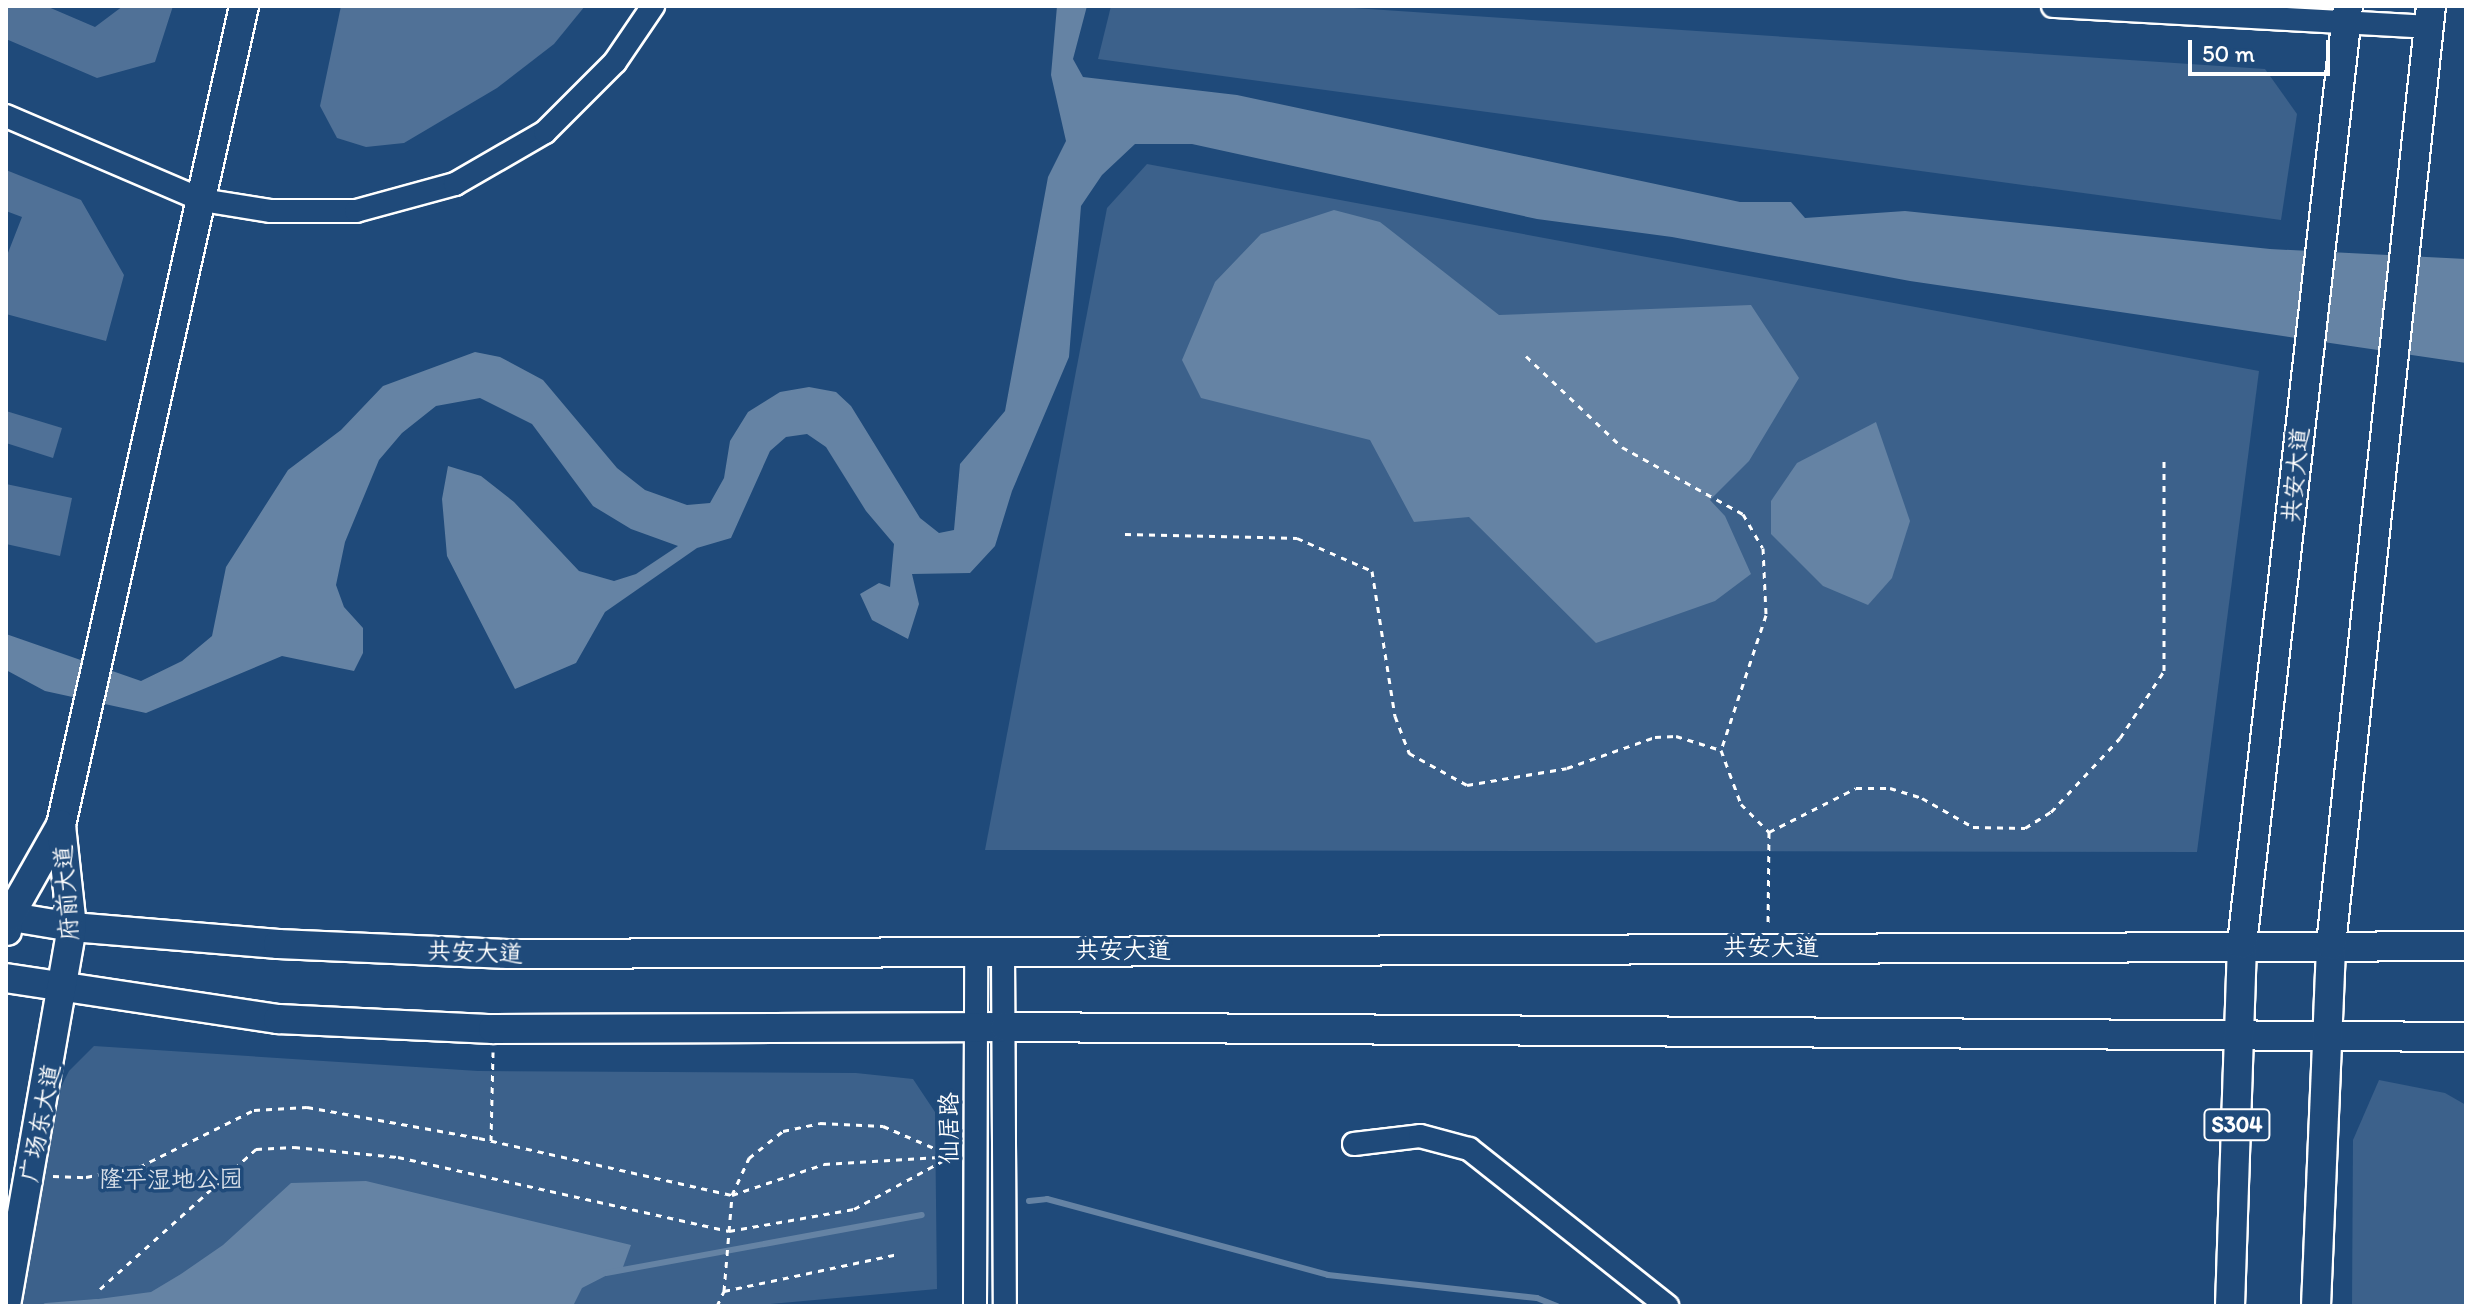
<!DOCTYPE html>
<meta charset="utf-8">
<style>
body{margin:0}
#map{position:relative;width:2472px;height:1312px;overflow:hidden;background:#1f4a7a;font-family:Itim,"LXGW WenKai TC",sans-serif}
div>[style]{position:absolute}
.green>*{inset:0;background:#3c618b}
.water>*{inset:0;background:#6583a4}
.stream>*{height:6px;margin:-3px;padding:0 3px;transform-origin:3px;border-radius:3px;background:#6583a4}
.building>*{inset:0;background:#507197}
.path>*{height:3px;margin-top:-1.5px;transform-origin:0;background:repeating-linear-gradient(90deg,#fff 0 6px,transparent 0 12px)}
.roads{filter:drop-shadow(2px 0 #fff) drop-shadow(-2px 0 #fff) drop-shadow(0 2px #fff) drop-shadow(0 -2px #fff)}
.minor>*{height:22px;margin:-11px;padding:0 11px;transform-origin:11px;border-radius:11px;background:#1f4a7a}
.major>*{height:28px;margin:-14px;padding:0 14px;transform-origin:14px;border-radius:14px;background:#1f4a7a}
span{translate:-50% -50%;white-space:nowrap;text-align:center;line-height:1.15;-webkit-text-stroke:7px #1f4a7a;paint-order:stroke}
.shield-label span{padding:2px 6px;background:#1f4a7a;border:2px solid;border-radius:6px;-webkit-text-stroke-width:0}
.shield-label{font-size:22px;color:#fff;font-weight:700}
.street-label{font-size:24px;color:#fff}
.park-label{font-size:24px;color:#d8dfe8}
.frame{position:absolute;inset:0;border:8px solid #fff;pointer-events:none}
.scale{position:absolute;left:2188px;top:40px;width:142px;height:36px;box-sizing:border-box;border:4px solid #fff;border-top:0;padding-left:10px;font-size:24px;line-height:28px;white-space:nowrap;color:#fff;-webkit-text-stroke:6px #1f4a7a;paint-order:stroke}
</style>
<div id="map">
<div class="green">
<div style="clip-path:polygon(1111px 6px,1324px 6px,2265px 69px,2297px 114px,2281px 220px,1098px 59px)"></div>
<div style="clip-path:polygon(1147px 164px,2259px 371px,2197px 852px,985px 850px,1107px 208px)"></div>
<div style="clip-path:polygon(94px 1046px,478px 1071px,856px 1073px,913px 1079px,935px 1112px,937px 1289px,747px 1306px,17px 1306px,54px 1101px,69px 1071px)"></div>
<div style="clip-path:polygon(2379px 1080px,2445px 1093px,2466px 1105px,2466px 1306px,2352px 1306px,2353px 1140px)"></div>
</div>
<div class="water">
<div style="clip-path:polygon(1057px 6px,1087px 6px,1073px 59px,1083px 77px,1237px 95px,1740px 202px,1791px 202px,1805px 218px,1905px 211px,2270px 249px,2466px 259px,2466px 363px,1910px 281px,1672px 237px,1537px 219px,1192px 144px,1135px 144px,1102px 175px,1081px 206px,1069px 357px,1012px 491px,995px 546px,970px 573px,912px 574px,919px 604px,908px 639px,872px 620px,860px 594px,879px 583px,890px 587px,894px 544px,866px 511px,826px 447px,807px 434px,786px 437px,770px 451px,731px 538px,697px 548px,605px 612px,576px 663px,515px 689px,447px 556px,442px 499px,448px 466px,481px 476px,514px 502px,579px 571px,614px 581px,636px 574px,678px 546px,631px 529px,593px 506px,532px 424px,480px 398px,436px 406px,402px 433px,379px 460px,345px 542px,336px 585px,344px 607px,363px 628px,363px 653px,354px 671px,282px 656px,146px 713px,45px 691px,6px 670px,6px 634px,141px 681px,182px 661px,212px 636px,226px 567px,288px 470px,341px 430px,383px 386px,475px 352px,500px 357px,543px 380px,617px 468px,645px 490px,687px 505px,710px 503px,724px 478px,730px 441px,748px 412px,780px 392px,809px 387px,836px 392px,851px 406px,920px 518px,939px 533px,954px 530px,960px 464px,1005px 411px,1048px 177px,1066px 141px,1051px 75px)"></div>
<div style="clip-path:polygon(1334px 210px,1380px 222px,1499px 315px,1751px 305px,1799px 378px,1749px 461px,1710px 500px,1725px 516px,1751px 574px,1715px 601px,1596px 643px,1469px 517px,1414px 522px,1370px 440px,1201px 398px,1182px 360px,1215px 282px,1261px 234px)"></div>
<div style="clip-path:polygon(1876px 422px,1910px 521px,1892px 578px,1868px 605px,1823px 586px,1771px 534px,1771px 501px,1797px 463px)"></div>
<div style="clip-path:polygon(366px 1181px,631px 1245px,623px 1267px,582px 1288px,573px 1306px,90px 1306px,91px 1300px,151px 1292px,181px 1274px,223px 1245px,291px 1183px)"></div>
</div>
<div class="stream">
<div style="left:1029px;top:1201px;width:18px;rotate:-6deg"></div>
<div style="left:1047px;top:1199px;width:291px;rotate:15.1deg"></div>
<div style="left:1328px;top:1275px;width:210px;rotate:6.3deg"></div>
<div style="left:1537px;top:1298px;width:22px;rotate:22deg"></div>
<div style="left:606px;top:1273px;width:321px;rotate:-10.4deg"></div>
<div style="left:46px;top:1306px;width:51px;rotate:-4.5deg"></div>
</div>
<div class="building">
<div style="clip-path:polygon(6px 6px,46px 6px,95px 27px,123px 6px,173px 6px,155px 62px,97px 78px,6px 39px)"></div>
<div style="clip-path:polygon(341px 6px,585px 6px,554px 44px,497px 88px,404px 143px,366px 147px,337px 138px,320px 106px)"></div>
<div style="clip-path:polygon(6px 170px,81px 200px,124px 275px,106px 341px,6px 314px,6px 258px,22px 217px,6px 211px)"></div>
<div style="clip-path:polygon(6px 411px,62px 428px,53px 458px,6px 443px)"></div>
<div style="clip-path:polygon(6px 484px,72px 498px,60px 556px,6px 544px)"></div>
</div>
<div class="path">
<div style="left:1526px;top:356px;width:132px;rotate:43.5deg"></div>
<div style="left:1622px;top:447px;width:138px;rotate:29deg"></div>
<div style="left:1743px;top:514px;width:39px;rotate:60deg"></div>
<div style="left:1763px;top:548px;width:67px;rotate:87.4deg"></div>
<div style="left:1766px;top:615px;width:142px;rotate:108.4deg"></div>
<div style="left:1125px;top:534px;width:172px;rotate:1.3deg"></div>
<div style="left:1297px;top:538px;width:82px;rotate:23.7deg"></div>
<div style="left:1372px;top:571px;width:147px;rotate:81deg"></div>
<div style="left:1395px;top:716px;width:40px;rotate:69deg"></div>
<div style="left:1409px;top:753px;width:66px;rotate:28.9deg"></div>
<div style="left:1467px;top:785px;width:101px;rotate:-9.6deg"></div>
<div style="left:1567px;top:768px;width:93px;rotate:-19.4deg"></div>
<div style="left:1655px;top:737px;width:21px;rotate:-3deg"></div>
<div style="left:1676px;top:736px;width:47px;rotate:17.3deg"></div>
<div style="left:1721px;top:750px;width:58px;rotate:69.7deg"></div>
<div style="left:1741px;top:804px;width:40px;rotate:45deg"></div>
<div style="left:1769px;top:832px;width:95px;rotate:90.6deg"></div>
<div style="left:1769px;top:832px;width:97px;rotate:-26.8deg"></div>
<div style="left:1856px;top:788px;width:34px"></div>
<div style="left:1890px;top:788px;width:34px;rotate:17deg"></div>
<div style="left:1922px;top:798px;width:59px;rotate:29.6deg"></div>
<div style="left:1973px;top:827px;width:52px;rotate:1.1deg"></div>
<div style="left:2025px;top:828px;width:31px;rotate:-32deg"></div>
<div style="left:2051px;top:812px;width:101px;rotate:-47deg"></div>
<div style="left:2120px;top:738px;width:80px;rotate:-56.7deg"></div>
<div style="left:2164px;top:671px;width:210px;rotate:-90deg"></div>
<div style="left:491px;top:1141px;width:89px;rotate:-88.7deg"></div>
<div style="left:53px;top:1176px;width:33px;rotate:2deg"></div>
<div style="left:86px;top:1177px;width:54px;rotate:-10.7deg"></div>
<div style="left:139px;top:1167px;width:128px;rotate:-26.4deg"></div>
<div style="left:254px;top:1110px;width:53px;rotate:-3.2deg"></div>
<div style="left:307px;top:1107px;width:175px;rotate:10.2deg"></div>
<div style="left:479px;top:1138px;width:259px;rotate:12.7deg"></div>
<div style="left:732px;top:1195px;width:97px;rotate:-18.6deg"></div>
<div style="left:824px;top:1164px;width:132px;rotate:-3.5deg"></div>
<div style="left:100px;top:1289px;width:210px;rotate:-41.9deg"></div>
<div style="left:256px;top:1149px;width:38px;rotate:-3deg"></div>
<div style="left:294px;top:1147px;width:104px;rotate:5.5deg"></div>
<div style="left:398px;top:1157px;width:339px;rotate:12.6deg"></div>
<div style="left:729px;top:1231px;width:127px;rotate:-10deg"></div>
<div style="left:854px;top:1209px;width:107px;rotate:-28.5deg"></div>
<div style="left:724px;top:1291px;width:178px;rotate:-12deg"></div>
<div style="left:717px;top:1306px;width:17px;rotate:-65deg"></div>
<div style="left:724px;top:1291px;width:96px;rotate:-85.2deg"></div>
<div style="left:732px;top:1195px;width:41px;rotate:-65.3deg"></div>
<div style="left:749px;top:1158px;width:43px;rotate:-38.5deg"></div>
<div style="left:783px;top:1131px;width:38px;rotate:-12deg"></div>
<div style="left:820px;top:1123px;width:63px;rotate:2.7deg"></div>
<div style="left:883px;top:1126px;width:73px;rotate:23.4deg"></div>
</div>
<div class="roads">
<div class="minor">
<div style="left:2053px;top:6px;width:376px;rotate:3.2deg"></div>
<div style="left:6px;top:116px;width:213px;rotate:23.2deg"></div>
<div style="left:202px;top:200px;width:70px;rotate:9.1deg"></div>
<div style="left:271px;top:211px;width:85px"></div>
<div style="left:356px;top:211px;width:103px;rotate:-15.3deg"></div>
<div style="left:455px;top:184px;width:104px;rotate:-30deg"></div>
<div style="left:545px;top:132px;width:99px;rotate:-45deg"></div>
<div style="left:615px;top:62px;width:68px;rotate:-55.8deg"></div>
<div style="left:1003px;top:951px;width:355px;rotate:89.7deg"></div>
<div style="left:1354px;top:1144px;width:66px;rotate:-6.9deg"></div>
<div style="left:1420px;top:1136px;width:51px;rotate:14.9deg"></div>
<div style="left:1469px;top:1149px;width:253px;rotate:38.4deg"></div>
<div style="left:975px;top:1306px;width:356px;rotate:-89.8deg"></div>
</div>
<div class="major">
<div style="left:6px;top:916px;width:67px;rotate:9.5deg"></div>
<div style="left:72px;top:927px;width:207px;rotate:4.7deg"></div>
<div style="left:278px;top:944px;width:231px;rotate:2.5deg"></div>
<div style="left:509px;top:954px;width:1957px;rotate:-0.23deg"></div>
<div style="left:7px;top:931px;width:14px;rotate:-82deg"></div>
<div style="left:9px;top:917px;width:106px;rotate:-60.5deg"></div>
<div style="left:61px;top:825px;width:839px;rotate:-77.4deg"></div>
<div style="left:6px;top:978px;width:275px;rotate:8.6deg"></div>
<div style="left:278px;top:1019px;width:215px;rotate:2.7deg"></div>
<div style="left:493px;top:1029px;width:512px;rotate:-0.22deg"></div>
<div style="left:1005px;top:1027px;width:1461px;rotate:0.39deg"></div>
<div style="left:6px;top:1305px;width:384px;rotate:-80.1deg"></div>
<div style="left:72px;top:927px;width:103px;rotate:-96.2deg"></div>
<div style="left:2230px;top:1306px;width:362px;rotate:-88.1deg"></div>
<div style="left:2242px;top:944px;width:944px;rotate:-83.55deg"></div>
<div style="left:2316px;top:1306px;width:361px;rotate:-87.6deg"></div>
<div style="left:2331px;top:945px;width:944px;rotate:-83.92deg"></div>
</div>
</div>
<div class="shield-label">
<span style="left:2237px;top:1125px">S304</span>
</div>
<div class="street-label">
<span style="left:2295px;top:475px;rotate:-84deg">共安大道</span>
<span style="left:66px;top:893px;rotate:-94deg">府前大道</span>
<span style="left:1771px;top:947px">共安大道</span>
<span style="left:1123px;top:950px">共安大道</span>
<span style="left:475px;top:952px;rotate:2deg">共安大道</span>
<span style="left:40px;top:1123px;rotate:-79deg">广场东大道</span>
<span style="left:949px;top:1128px;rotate:-90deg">仙居路</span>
</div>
<div class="park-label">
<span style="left:171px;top:1179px">隆平湿地公园</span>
</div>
<div class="frame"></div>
<div class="scale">50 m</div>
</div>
